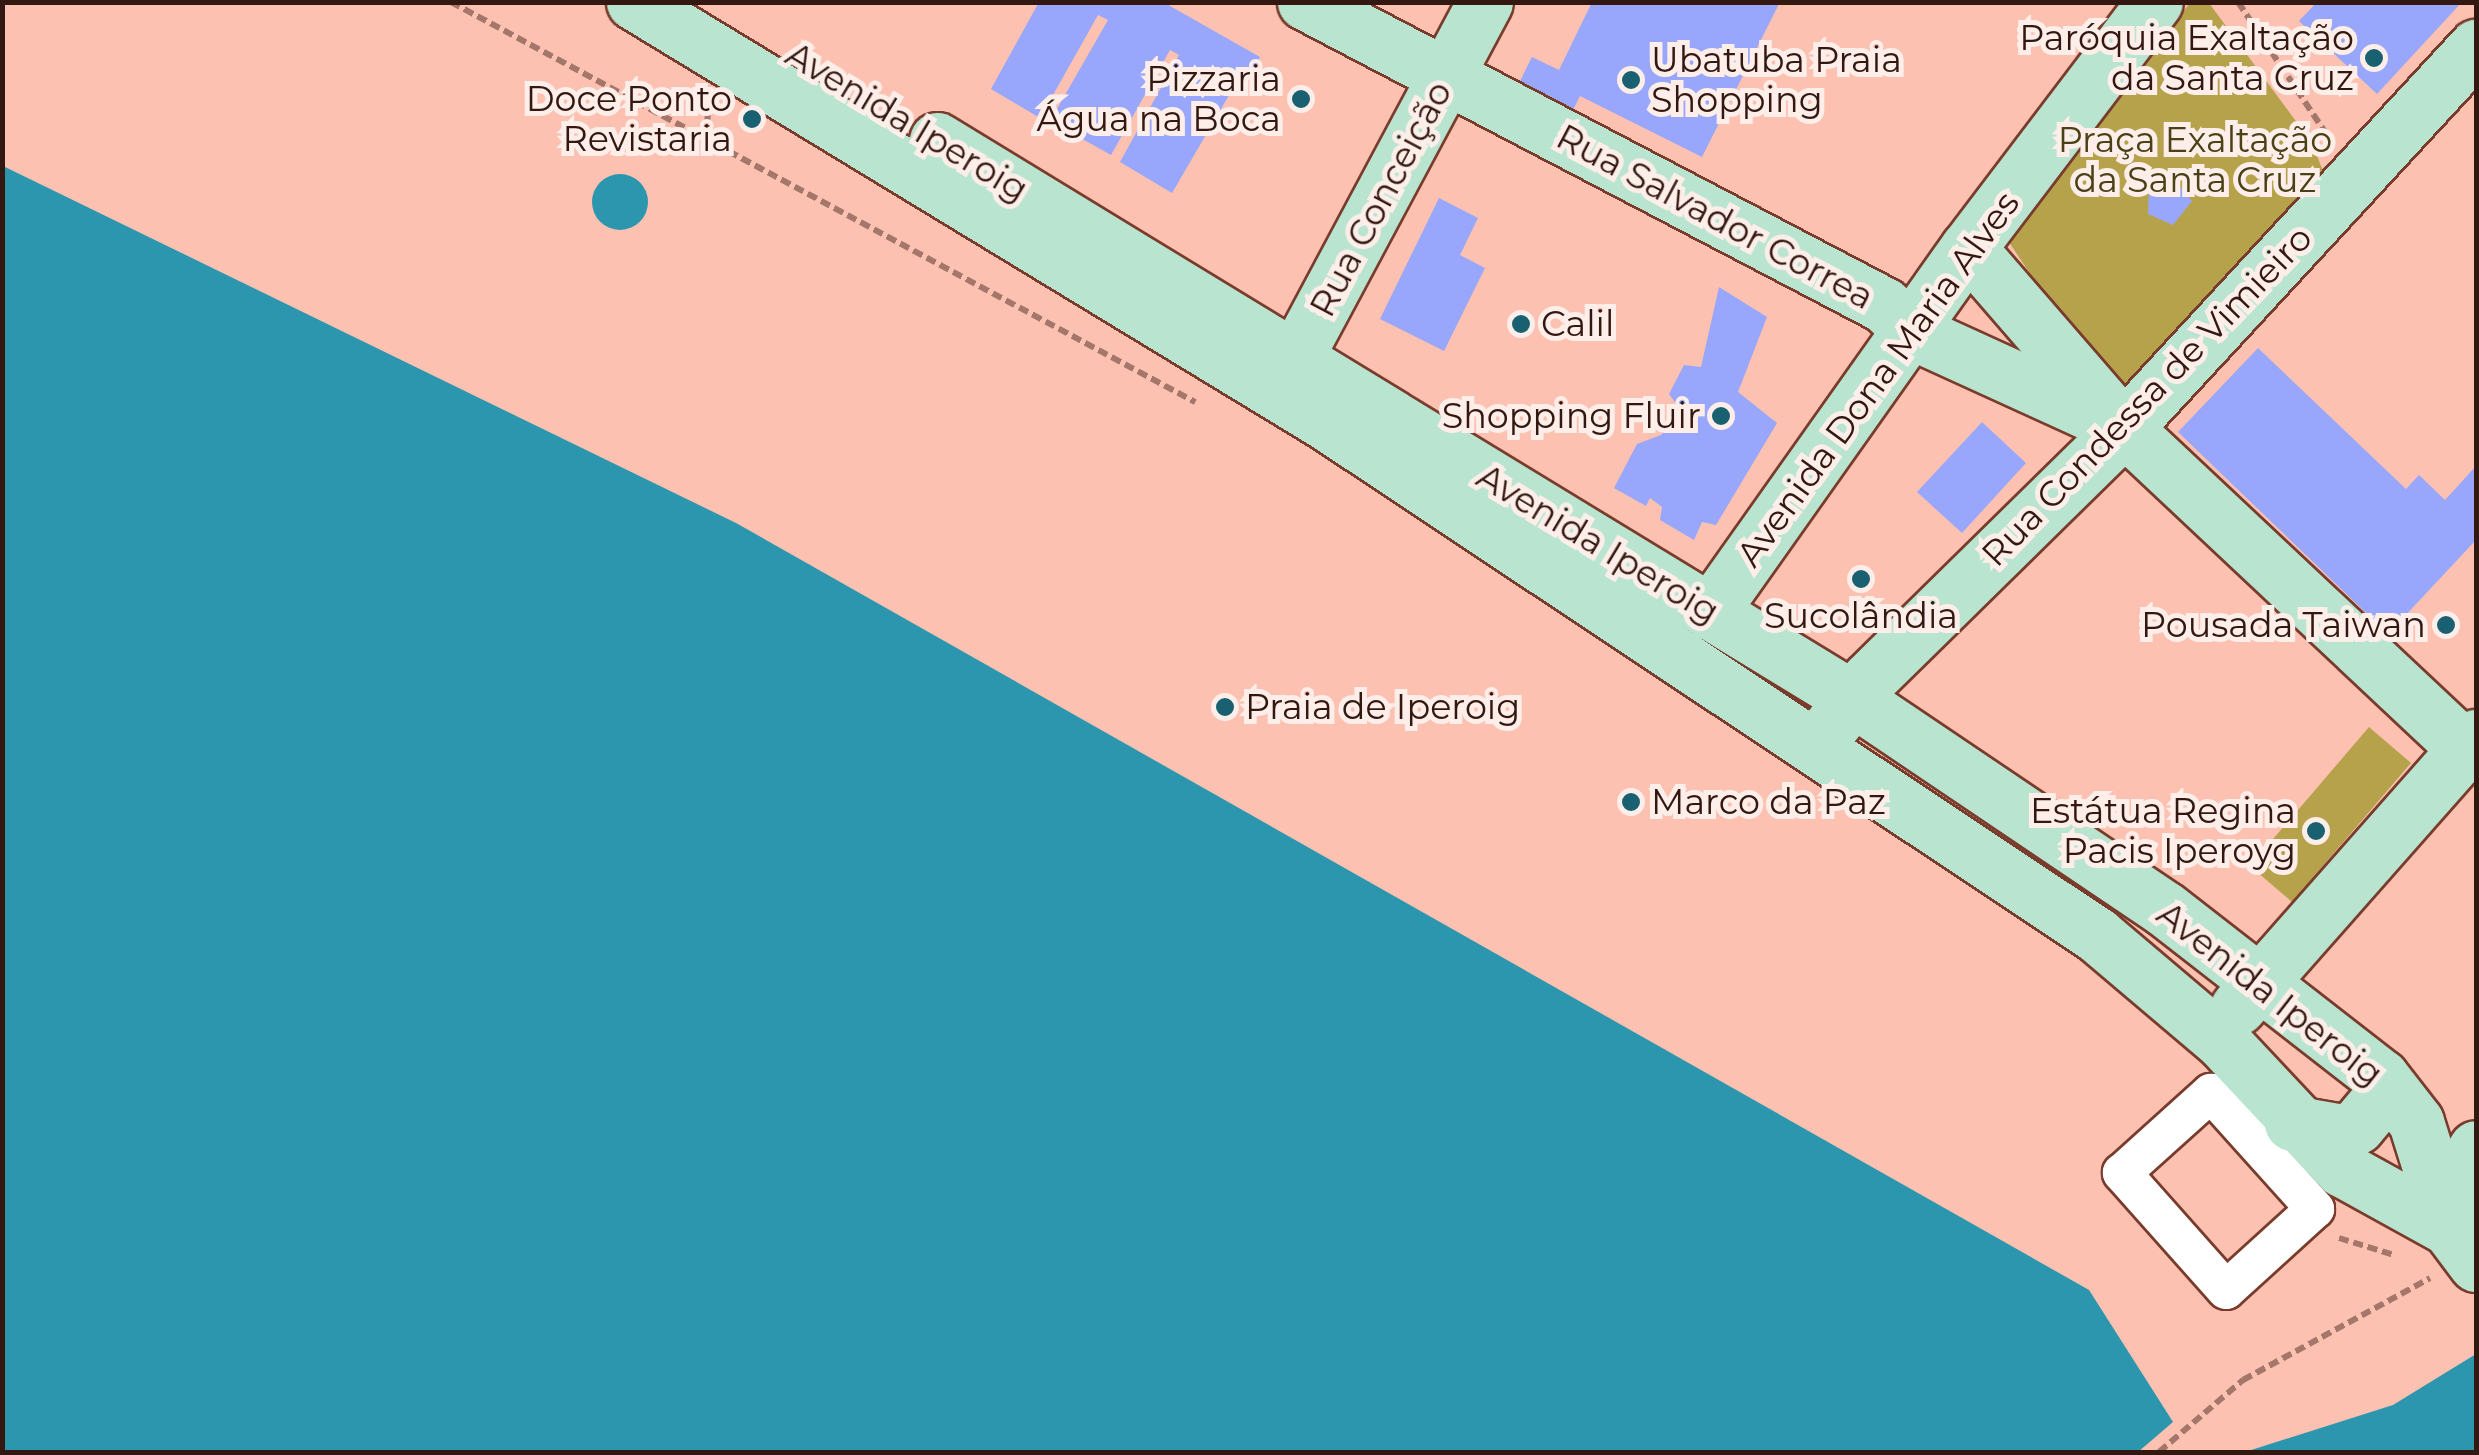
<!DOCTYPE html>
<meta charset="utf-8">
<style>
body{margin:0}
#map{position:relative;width:2479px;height:1455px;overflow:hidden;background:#fcc1b1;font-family:Montserrat,sans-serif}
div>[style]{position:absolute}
.green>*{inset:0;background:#b7a24c}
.water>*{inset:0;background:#2b96ad}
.round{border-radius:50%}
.building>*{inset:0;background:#98a7fc}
.path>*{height:6px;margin-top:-3px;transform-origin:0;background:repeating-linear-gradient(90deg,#a5776b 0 10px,transparent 0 15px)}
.roads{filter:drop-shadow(2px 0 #793c2c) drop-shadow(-2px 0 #793c2c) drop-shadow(0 2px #793c2c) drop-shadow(0 -2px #793c2c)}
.street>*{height:38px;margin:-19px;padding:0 19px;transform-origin:19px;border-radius:19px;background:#fff}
.secondary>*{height:55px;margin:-27.5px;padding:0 27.5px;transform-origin:27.5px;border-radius:27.5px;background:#b9e4d0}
.dots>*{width:28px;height:28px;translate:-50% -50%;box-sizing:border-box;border:5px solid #fdeeea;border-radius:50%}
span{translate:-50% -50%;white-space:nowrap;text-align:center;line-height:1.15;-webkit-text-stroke:10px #fdeeea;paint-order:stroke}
.poi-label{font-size:35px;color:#331811}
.right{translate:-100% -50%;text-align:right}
.left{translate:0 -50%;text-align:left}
.street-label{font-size:35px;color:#331811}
.park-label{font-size:35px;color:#4b4116}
.frame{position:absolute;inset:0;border:5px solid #331811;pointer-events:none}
</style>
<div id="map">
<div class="green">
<div style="clip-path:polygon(2190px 3px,2209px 3px,2312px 143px,2323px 171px,2131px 386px,2102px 383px,2005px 236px)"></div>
<div style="clip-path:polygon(2369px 727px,2411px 763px,2292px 902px,2250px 866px)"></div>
</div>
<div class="water">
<div style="clip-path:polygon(3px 166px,736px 523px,2089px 1290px,2173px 1422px,2138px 1452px,3px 1452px)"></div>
<div class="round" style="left:592px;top:174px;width:56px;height:56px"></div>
<div style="clip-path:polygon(2476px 1354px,2476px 1452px,2245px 1452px,2393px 1405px)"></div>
</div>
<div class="building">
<div style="clip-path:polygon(1039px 2px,1163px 2px,1260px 57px,1250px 77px,1242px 73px,1172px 193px,1120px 162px,1179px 55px,1170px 50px,1111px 155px,1050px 121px,1108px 20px,1098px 15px,1040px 118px,991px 89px)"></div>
<div style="clip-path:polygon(1592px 2px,1780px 2px,1702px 157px,1580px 96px,1570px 116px,1516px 89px,1532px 57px,1559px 70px)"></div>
<div style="clip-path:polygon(2317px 2px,2462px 2px,2377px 94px,2299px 21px)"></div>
<div style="clip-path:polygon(2175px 181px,2192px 201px,2173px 225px,2148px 214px,2149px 187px)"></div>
<div style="clip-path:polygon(1439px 198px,1478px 218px,1460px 255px,1485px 268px,1444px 351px,1380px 319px)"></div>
<div style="clip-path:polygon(1719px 287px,1767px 317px,1738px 392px,1777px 423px,1716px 525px,1702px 522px,1694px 540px,1660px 520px,1662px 507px,1650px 498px,1646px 506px,1614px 488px,1637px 444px,1661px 435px,1680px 409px,1669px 394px,1684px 365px,1701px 367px)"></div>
<div style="clip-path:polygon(2258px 348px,2406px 489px,2419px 475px,2445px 500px,2476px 466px,2476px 540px,2388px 634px,2178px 432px)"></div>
<div style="clip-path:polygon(1982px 422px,2026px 463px,1962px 533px,1917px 492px)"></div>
</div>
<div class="path">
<div style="left:451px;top:2px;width:845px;rotate:28.26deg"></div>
<div style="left:2238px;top:2px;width:164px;rotate:56.2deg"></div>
<div style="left:706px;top:135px;width:33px;rotate:-85deg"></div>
<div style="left:2339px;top:1238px;width:58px;rotate:17.2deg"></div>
<div style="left:2159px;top:1452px;width:111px;rotate:-40.6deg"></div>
<div style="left:2243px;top:1380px;width:213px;rotate:-28.6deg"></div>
</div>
<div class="roads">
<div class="street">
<div style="left:2211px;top:1093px;width:156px;rotate:48.1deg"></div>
<div style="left:2315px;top:1209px;width:120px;rotate:137.7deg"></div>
<div style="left:2226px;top:1290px;width:157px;rotate:-131.6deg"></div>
<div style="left:2122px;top:1173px;width:120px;rotate:-42deg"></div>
</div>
<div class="secondary">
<div style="left:634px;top:2px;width:811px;rotate:31.28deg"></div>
<div style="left:1327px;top:423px;width:925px;rotate:33.62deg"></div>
<div style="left:2097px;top:935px;width:165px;rotate:40.3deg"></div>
<div style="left:2223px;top:1042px;width:174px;rotate:46.9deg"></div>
<div style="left:2342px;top:1169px;width:122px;rotate:28.9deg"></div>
<div style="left:2449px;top:1228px;width:45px;rotate:53.1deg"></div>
<div style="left:1305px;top:2px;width:653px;rotate:27.62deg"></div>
<div style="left:1884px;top:305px;width:40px;rotate:43deg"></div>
<div style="left:1913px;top:332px;width:232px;rotate:24.5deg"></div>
<div style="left:937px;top:140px;width:1072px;rotate:31.38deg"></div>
<div style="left:1852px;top:698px;width:377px;rotate:34deg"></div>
<div style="left:2165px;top:909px;width:274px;rotate:37.9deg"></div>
<div style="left:2381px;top:1077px;width:57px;rotate:52.1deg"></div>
<div style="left:2416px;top:1122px;width:111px;rotate:72.7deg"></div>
<div style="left:1968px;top:248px;width:238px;rotate:49.1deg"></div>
<div style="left:2124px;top:428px;width:468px;rotate:43.2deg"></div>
<div style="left:1280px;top:386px;width:435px;rotate:-61.9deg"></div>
<div style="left:1710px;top:612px;width:446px;rotate:-54.7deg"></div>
<div style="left:1968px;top:248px;width:309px;rotate:-52.8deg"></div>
<div style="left:1831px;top:726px;width:60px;rotate:-51deg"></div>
<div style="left:1869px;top:679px;width:358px;rotate:-44.5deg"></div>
<div style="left:2124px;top:428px;width:519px;rotate:-47.27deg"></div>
<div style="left:2238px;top:1007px;width:360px;rotate:-48.6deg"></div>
<div style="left:2292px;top:1123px;width:52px;rotate:10deg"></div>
<div style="left:2343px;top:1132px;width:15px;rotate:-23deg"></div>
<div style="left:2357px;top:1126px;width:33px;rotate:-50deg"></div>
<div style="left:2378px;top:1101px;width:24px;rotate:-83deg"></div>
<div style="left:2450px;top:1225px;width:49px;rotate:-80.5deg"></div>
<div style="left:2458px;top:1177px;width:34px;rotate:-58deg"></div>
</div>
</div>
<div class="dots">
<div style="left:2374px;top:58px;background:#196170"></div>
<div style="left:1631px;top:80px;background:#196170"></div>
<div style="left:1301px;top:99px;background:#196170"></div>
<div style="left:752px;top:119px;background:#196170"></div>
<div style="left:1521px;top:324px;background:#196170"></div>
<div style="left:1721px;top:416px;background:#196170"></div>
<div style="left:1861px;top:579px;background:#196170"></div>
<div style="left:2446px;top:625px;background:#196170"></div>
<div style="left:1225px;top:707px;background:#196170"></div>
<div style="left:1631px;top:802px;background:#196170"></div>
<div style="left:2316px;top:831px;background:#196170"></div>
</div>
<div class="poi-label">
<span class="right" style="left:2354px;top:58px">Paróquia Exaltação<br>da Santa Cruz</span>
<span class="left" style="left:1651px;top:80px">Ubatuba Praia<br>Shopping</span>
<span class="right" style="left:1281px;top:99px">Pizzaria<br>Água na Boca</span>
<span class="right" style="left:732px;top:119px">Doce Ponto<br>Revistaria</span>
<span class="left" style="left:1541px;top:324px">Calil</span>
<span class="right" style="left:1701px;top:416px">Shopping Fluir</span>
<span style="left:1861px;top:616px">Sucolândia</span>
<span class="right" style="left:2426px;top:625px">Pousada Taiwan</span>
<span class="left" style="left:1245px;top:707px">Praia de Iperoig</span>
<span class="left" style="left:1651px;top:802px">Marco da Paz</span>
<span class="right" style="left:2296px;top:831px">Estátua Regina<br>Pacis Iperoyg</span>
</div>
<div class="street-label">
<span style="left:907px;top:122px;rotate:31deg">Avenida Iperoig</span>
<span style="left:1381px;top:199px;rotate:-62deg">Rua Conceição</span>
<span style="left:1715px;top:217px;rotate:28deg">Rua Salvador Correa</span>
<span style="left:1878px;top:379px;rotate:-54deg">Avenida Dona Maria Alves</span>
<span style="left:2147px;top:396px;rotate:-46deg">Rua Condessa de Vimieiro</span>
<span style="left:1598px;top:544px;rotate:31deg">Avenida Iperoig</span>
<span style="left:2270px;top:994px;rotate:38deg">Avenida Iperoig</span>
</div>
<div class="park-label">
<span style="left:2195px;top:160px">Praça Exaltação<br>da Santa Cruz</span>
</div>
<div class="frame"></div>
</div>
